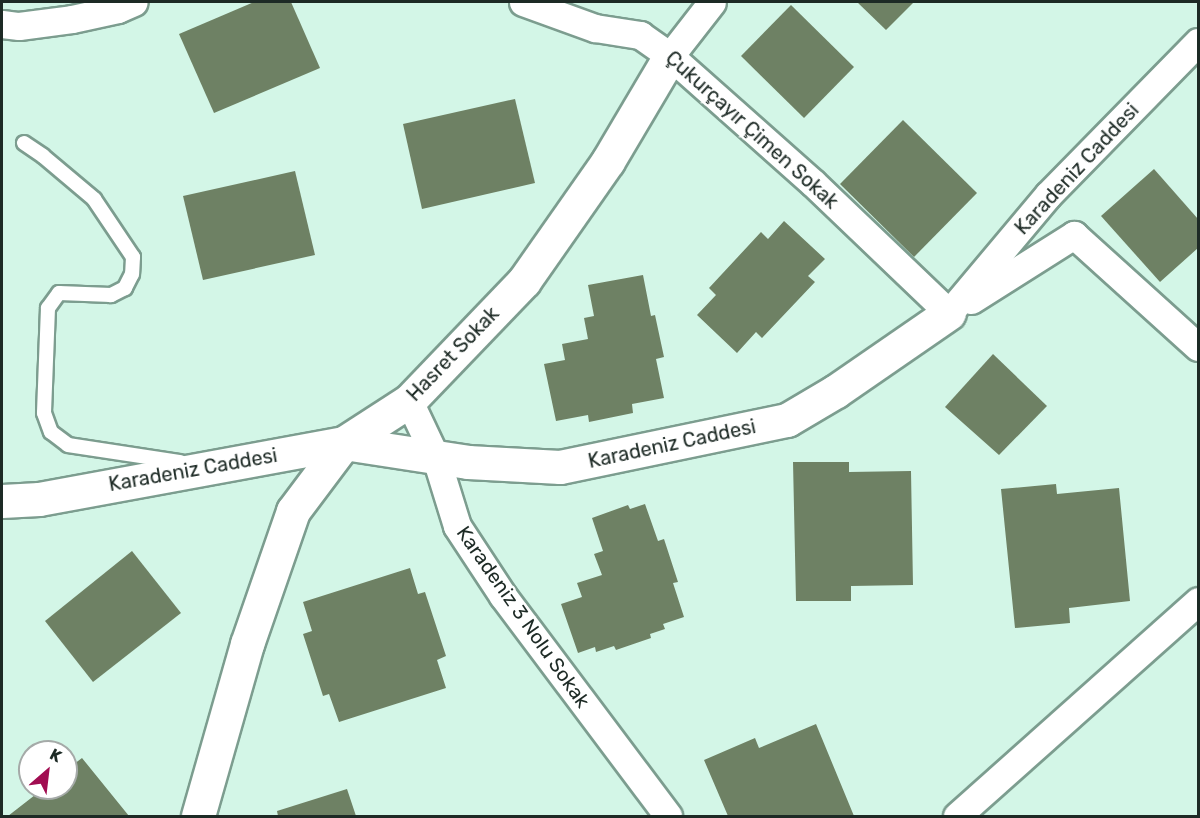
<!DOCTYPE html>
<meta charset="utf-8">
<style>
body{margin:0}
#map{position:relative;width:1200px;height:818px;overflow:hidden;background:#d3f6e7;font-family:Rubik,sans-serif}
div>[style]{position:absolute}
.building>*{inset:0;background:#6e8164}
.roads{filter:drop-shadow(2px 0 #7c9d8f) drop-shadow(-2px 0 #7c9d8f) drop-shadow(0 2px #7c9d8f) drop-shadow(0 -2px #7c9d8f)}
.service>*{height:14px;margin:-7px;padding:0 7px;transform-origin:7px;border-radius:7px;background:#fff}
.minor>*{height:27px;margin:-13.5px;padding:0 13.5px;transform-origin:13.5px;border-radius:13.5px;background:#fff}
.tertiary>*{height:33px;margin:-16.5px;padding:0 16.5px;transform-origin:16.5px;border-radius:16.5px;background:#fff}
span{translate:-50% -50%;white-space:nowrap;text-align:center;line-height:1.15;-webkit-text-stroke:4.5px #fff;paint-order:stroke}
.street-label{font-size:20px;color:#1d2a25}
.frame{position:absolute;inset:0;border:3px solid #1d2a25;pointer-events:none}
.north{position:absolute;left:18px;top:740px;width:60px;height:60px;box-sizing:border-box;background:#fff;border:2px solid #a5aaa8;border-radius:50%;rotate:28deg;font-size:16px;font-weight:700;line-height:24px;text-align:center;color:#1d2a25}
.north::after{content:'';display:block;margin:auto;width:21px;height:27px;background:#a10d51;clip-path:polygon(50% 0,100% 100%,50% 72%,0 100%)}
</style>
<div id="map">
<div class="building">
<div style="clip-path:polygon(254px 2px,291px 2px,320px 68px,214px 113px,179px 34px)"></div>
<div style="clip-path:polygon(857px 2px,914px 2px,886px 30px)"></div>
<div style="clip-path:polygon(791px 5px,854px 67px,804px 118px,741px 56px)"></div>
<div style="clip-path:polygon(515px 99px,535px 183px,422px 209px,403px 124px)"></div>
<div style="clip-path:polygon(903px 120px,977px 193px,914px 257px,840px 184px)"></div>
<div style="clip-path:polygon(1154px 169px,1198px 219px,1198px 248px,1160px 282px,1101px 216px)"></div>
<div style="clip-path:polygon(295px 171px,315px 255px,203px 280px,183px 196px)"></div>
<div style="clip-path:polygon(784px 221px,825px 259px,808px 276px,815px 282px,762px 338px,756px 332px,737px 353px,697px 315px,716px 295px,709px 288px,761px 232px,768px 239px)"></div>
<div style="clip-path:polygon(643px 275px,651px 316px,655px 315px,664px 357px,656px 359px,664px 398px,632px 404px,633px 413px,589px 422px,588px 415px,556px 421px,544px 364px,565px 360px,562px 344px,588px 339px,584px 318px,594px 316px,588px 285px)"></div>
<div style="clip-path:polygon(993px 354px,1047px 406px,999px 455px,945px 407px)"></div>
<div style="clip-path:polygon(793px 462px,849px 462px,849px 472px,911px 471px,913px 585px,851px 586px,851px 601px,796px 601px)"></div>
<div style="clip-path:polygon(1056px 484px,1057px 494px,1119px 488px,1130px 601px,1069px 608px,1070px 623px,1015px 628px,1001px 489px)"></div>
<div style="clip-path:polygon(645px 504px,658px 541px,664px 539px,678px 582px,673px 583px,684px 617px,663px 624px,665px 629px,650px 634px,651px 638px,616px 650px,614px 646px,596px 652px,595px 647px,578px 653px,561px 604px,582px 597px,577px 583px,602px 575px,594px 554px,603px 551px,592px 518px,628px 505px,630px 509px)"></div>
<div style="clip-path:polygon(132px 551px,181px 613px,93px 682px,45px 621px)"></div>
<div style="clip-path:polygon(410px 568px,418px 594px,425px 592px,446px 656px,437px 660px,446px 688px,339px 722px,329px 694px,323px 696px,303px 634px,312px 631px,303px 602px)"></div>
<div style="clip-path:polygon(816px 724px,854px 816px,728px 816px,704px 760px,755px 738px,759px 748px)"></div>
<div style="clip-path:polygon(82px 758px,129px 816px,8px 816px,44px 788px,66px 788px,66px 770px)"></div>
<div style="clip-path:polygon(347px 789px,356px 816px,278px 816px,277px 811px)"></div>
</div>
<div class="roads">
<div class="service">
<div style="left:24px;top:143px;width:23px;rotate:34deg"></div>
<div style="left:43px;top:156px;width:67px;rotate:40.1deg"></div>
<div style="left:94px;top:199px;width:70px;rotate:56.1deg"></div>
<div style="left:133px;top:257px;width:17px;rotate:93deg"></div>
<div style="left:132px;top:274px;width:16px;rotate:117deg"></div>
<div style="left:125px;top:288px;width:16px;rotate:153deg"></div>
<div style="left:111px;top:295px;width:52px;rotate:-177.8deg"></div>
<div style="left:59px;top:293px;width:19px;rotate:126deg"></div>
<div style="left:48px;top:308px;width:105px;rotate:92.2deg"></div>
<div style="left:44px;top:413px;width:20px;rotate:70deg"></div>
<div style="left:51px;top:432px;width:21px;rotate:37deg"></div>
<div style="left:68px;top:445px;width:114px;rotate:8.6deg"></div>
</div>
<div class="minor">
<div style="left:523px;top:2px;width:77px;rotate:19.9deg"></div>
<div style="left:595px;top:28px;width:46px;rotate:8.8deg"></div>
<div style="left:640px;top:35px;width:37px;rotate:35deg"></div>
<div style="left:670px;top:56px;width:191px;rotate:41.6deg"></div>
<div style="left:813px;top:183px;width:188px;rotate:43.7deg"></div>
<div style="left:2px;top:24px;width:17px;rotate:7deg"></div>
<div style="left:19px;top:26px;width:53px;rotate:-7.5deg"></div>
<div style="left:72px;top:19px;width:47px;rotate:-12.3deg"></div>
<div style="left:118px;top:9px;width:17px;rotate:-24deg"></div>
<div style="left:670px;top:56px;width:68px;rotate:-52.1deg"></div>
<div style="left:971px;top:300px;width:122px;rotate:-32.3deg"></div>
<div style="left:1074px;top:235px;width:167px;rotate:42.1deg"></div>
<div style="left:949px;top:313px;width:154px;rotate:-50deg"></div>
<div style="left:1048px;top:195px;width:214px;rotate:-45.6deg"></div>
<div style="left:409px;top:401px;width:63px;rotate:64.7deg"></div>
<div style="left:436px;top:458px;width:71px;rotate:72.8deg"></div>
<div style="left:457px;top:526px;width:84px;rotate:56.7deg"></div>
<div style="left:503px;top:596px;width:275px;rotate:53.1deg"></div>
<div style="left:957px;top:816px;width:323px;rotate:-41.7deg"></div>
</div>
<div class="tertiary">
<div style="left:2px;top:501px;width:37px;rotate:-3deg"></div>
<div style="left:39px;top:499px;width:310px;rotate:-10.4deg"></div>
<div style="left:344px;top:443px;width:125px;rotate:8.7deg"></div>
<div style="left:468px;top:462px;width:92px;rotate:3.1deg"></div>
<div style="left:560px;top:467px;width:232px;rotate:-11.7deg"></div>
<div style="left:787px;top:420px;width:57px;rotate:-30.6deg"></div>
<div style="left:836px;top:391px;width:137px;rotate:-34.6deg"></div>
<div style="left:198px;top:816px;width:179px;rotate:-74.1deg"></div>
<div style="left:247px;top:644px;width:141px;rotate:-70.9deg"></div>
<div style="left:293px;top:511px;width:85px;rotate:-53.1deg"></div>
<div style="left:344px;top:443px;width:77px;rotate:-32.9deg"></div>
<div style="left:409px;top:401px;width:166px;rotate:-46.2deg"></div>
<div style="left:524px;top:281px;width:146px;rotate:-55deg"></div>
<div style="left:608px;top:161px;width:122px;rotate:-59.4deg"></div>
</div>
</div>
<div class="street-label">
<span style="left:752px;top:130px;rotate:42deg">Çukurçayır Çimen Sokak</span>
<span style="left:1077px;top:169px;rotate:-47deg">Karadeniz Caddesi</span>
<span style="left:453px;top:354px;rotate:-46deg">Hasret Sokak</span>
<span style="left:672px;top:444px;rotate:-12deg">Karadeniz Caddesi</span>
<span style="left:193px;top:470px;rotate:-10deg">Karadeniz Caddesi</span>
<span style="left:523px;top:617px;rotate:55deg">Karadeniz 3 Nolu Sokak</span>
</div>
<div class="frame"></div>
<div class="north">K</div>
</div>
